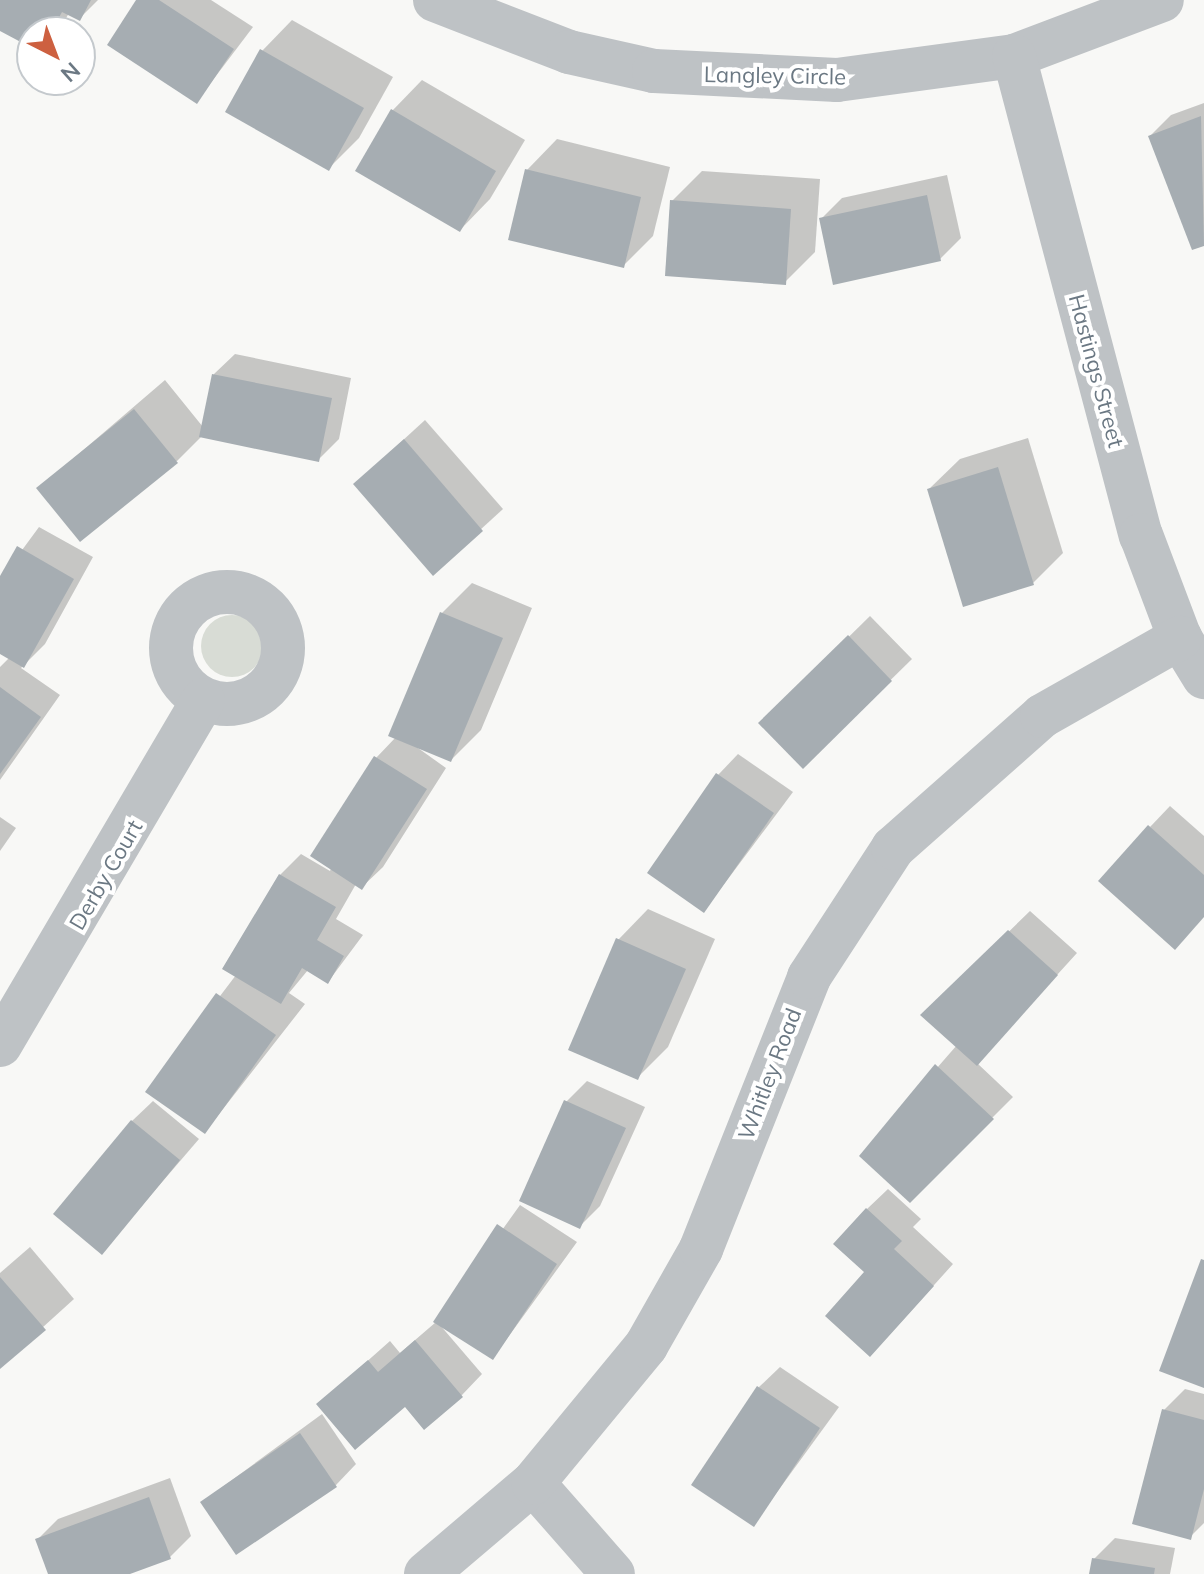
<!DOCTYPE html>
<style>
body{margin:0}
#map{position:relative;width:1204px;height:1574px;overflow:hidden;background:#f8f8f6;font-family:Mulish,sans-serif}
div>[style]{position:absolute}
.green>*{inset:0;background:#d8dcd5}
.round{border-radius:50%}
.shadow>*{inset:0;background:#0003}
.building>*{inset:0;background:#a6adb2}
.minor>*{height:44px;margin:-22px;padding:0 22px;transform-origin:22px;border-radius:22px;background:#bec2c5}
.minor>.ring{margin:-22px;padding:0;box-sizing:content-box;background:none;border:44px solid #bec2c5;border-radius:50%}
span{translate:-50% -50%;white-space:nowrap;text-align:center;line-height:1.15;-webkit-text-stroke:8px #fff;paint-order:stroke}
.street-label{font-size:22px;color:#6b7883}
.north{position:absolute;left:16px;top:16px;width:80px;height:80px;box-sizing:border-box;background:#fff;border:2px solid #c4c9cd;border-radius:50%;rotate:138deg;font-size:22px;font-weight:700;line-height:32px;text-align:center;color:#6b7883}
.north::after{content:'';display:block;margin:auto;width:28px;height:36px;background:#cd6040;clip-path:polygon(50% 0,100% 100%,50% 72%,0 100%)}
</style>
<div id="map">
<div class="green">
<div class="round" style="left:201px;top:615px;width:62px;height:62px"></div>
</div>
<div class="shadow">
<div style="clip-path:polygon(0 0,98px 0,79px 19px,69px 13px,58px 32px,32px 32px,32px 46px,0 29px)"></div>
<div style="clip-path:polygon(139px 0,211px 0,253px 27px,197px 101px)"></div>
<div style="clip-path:polygon(292px 20px,393px 77px,359px 138px,329px 168px,262px 51px)"></div>
<div style="clip-path:polygon(422px 80px,525px 140px,490px 199px,460px 230px,392px 111px)"></div>
<div style="clip-path:polygon(1204px 103px,1204px 244px,1193px 248px,1150px 136px,1171px 115px)"></div>
<div style="clip-path:polygon(557px 139px,670px 167px,653px 236px,623px 266px,527px 170px)"></div>
<div style="clip-path:polygon(702px 171px,820px 179px,815px 252px,785px 282px,672px 201px)"></div>
<div style="clip-path:polygon(947px 175px,961px 238px,940px 259px,821px 219px,842px 198px)"></div>
<div style="clip-path:polygon(235px 354px,351px 378px,339px 439px,318px 460px,202px 436px,177px 461px,39px 488px,165px 380px,203px 427px,214px 374px)"></div>
<div style="clip-path:polygon(425px 420px,503px 509px,433px 573px,355px 484px)"></div>
<div style="clip-path:polygon(1028px 438px,1063px 553px,1033px 583px,929px 489px,960px 459px)"></div>
<div style="clip-path:polygon(39px 527px,93px 557px,45px 644px,21px 668px,60px 695px,0 780px,0 667px,10px 657px,0 652px,0 580px)"></div>
<div style="clip-path:polygon(472px 583px,532px 608px,481px 730px,451px 760px,411px 743px,446px 768px,383px 867px,362px 887px,356px 884px,336px 919px,363px 935px,328px 982px,308px 970px,289px 993px,305px 1004px,205px 1132px,148px 1091px,236px 975px,280px 875px,301px 854px,330px 871px,376px 758px,396px 737px,442px 613px)"></div>
<div style="clip-path:polygon(870px 616px,912px 659px,803px 766px,761px 723px)"></div>
<div style="clip-path:polygon(738px 754px,793px 792px,704px 911px,718px 775px)"></div>
<div style="clip-path:polygon(1170px 806px,1204px 836px,1204px 917px,1150px 827px)"></div>
<div style="clip-path:polygon(0 817px,16px 828px,0 851px)"></div>
<div style="clip-path:polygon(648px 909px,715px 939px,668px 1047px,637px 1078px,618px 940px)"></div>
<div style="clip-path:polygon(1030px 911px,1077px 953px,977px 1063px,1013px 1097px,910px 1200px,861px 1155px,957px 1045px,923px 1015px)"></div>
<div style="clip-path:polygon(587px 1081px,645px 1107px,600px 1206px,579px 1227px,566px 1102px)"></div>
<div style="clip-path:polygon(153px 1101px,199px 1139px,102px 1252px,132px 1121px)"></div>
<div style="clip-path:polygon(888px 1189px,921px 1219px,913px 1227px,953px 1264px,890px 1334px,867px 1272px,867px 1209px)"></div>
<div style="clip-path:polygon(520px 1205px,577px 1242px,493px 1358px,440px 1325px,482px 1374px,462px 1395px,424px 1427px,405px 1404px,319px 1404px,390px 1341px,400px 1353px,436px 1322px)"></div>
<div style="clip-path:polygon(30px 1247px,74px 1299px,0 1366px,0 1273px)"></div>
<div style="clip-path:polygon(780px 1367px,839px 1407px,753px 1525px,759px 1387px)"></div>
<div style="clip-path:polygon(1185px 1389px,1204px 1394px,1204px 1523px,1190px 1537px,1164px 1410px)"></div>
<div style="clip-path:polygon(322px 1414px,356px 1464px,336px 1485px,202px 1502px)"></div>
<div style="clip-path:polygon(170px 1478px,191px 1536px,170px 1557px,124px 1574px,50px 1574px,37px 1540px,58px 1519px)"></div>
<div style="clip-path:polygon(1115px 1538px,1175px 1548px,1170px 1574px,1091px 1574px,1094px 1559px)"></div>
</div>
<div class="building">
<div style="clip-path:polygon(0 0,91px 0,80px 21px,62px 12px,51px 32px,32px 32px,32px 48px,0 31px)"></div>
<div style="clip-path:polygon(136px 0,159px 0,234px 49px,197px 104px,107px 45px)"></div>
<div style="clip-path:polygon(260px 49px,364px 108px,329px 171px,225px 112px)"></div>
<div style="clip-path:polygon(391px 109px,496px 171px,460px 232px,355px 171px)"></div>
<div style="clip-path:polygon(1201px 116px,1204px 246px,1192px 250px,1148px 136px)"></div>
<div style="clip-path:polygon(525px 169px,641px 197px,624px 268px,508px 240px)"></div>
<div style="clip-path:polygon(927px 195px,941px 261px,833px 285px,819px 218px)"></div>
<div style="clip-path:polygon(670px 200px,791px 209px,786px 285px,665px 276px)"></div>
<div style="clip-path:polygon(212px 374px,332px 398px,319px 462px,199px 437px)"></div>
<div style="clip-path:polygon(134px 409px,178px 463px,80px 542px,36px 488px)"></div>
<div style="clip-path:polygon(404px 439px,483px 531px,433px 576px,353px 484px)"></div>
<div style="clip-path:polygon(998px 467px,1034px 585px,963px 607px,927px 489px)"></div>
<div style="clip-path:polygon(17px 546px,74px 579px,24px 668px,0 654px,0 576px)"></div>
<div style="clip-path:polygon(440px 612px,503px 638px,451px 762px,388px 736px)"></div>
<div style="clip-path:polygon(848px 635px,892px 681px,803px 769px,758px 723px)"></div>
<div style="clip-path:polygon(0 687px,41px 717px,0 774px)"></div>
<div style="clip-path:polygon(374px 756px,427px 789px,362px 890px,310px 856px)"></div>
<div style="clip-path:polygon(716px 773px,774px 813px,704px 913px,647px 873px)"></div>
<div style="clip-path:polygon(1148px 825px,1204px 875px,1204px 917px,1175px 950px,1098px 881px)"></div>
<div style="clip-path:polygon(279px 874px,336px 907px,317px 940px,344px 956px,328px 984px,302px 968px,281px 1004px,222px 969px)"></div>
<div style="clip-path:polygon(1008px 930px,1058px 975px,977px 1066px,920px 1015px)"></div>
<div style="clip-path:polygon(616px 938px,686px 969px,638px 1080px,568px 1050px)"></div>
<div style="clip-path:polygon(216px 993px,276px 1035px,205px 1134px,145px 1092px)"></div>
<div style="clip-path:polygon(935px 1064px,994px 1119px,910px 1203px,859px 1156px)"></div>
<div style="clip-path:polygon(564px 1100px,626px 1128px,580px 1229px,519px 1201px)"></div>
<div style="clip-path:polygon(131px 1120px,180px 1160px,102px 1255px,53px 1214px)"></div>
<div style="clip-path:polygon(866px 1208px,902px 1241px,894px 1249px,934px 1286px,870px 1357px,825px 1316px,864px 1272px,833px 1244px)"></div>
<div style="clip-path:polygon(497px 1224px,557px 1264px,493px 1360px,433px 1322px)"></div>
<div style="clip-path:polygon(1201px 1259px,1204px 1260px,1204px 1388px,1159px 1371px)"></div>
<div style="clip-path:polygon(0 1277px,46px 1330px,0 1369px)"></div>
<div style="clip-path:polygon(415px 1340px,463px 1397px,424px 1430px,405px 1407px,355px 1450px,316px 1404px,368px 1360px,378px 1372px)"></div>
<div style="clip-path:polygon(757px 1386px,820px 1428px,754px 1527px,691px 1485px)"></div>
<div style="clip-path:polygon(1162px 1409px,1204px 1420px,1204px 1489px,1191px 1540px,1132px 1524px)"></div>
<div style="clip-path:polygon(300px 1433px,337px 1487px,236px 1555px,200px 1502px)"></div>
<div style="clip-path:polygon(149px 1497px,171px 1559px,130px 1574px,48px 1574px,35px 1539px)"></div>
<div style="clip-path:polygon(1092px 1558px,1155px 1568px,1154px 1574px,1089px 1574px)"></div>
</div>
<div class="minor">
<div style="left:435px;top:0;width:144px;rotate:21.2deg"></div>
<div style="left:569px;top:52px;width:87px;rotate:12.6deg"></div>
<div style="left:654px;top:71px;width:183px;rotate:2.8deg"></div>
<div style="left:837px;top:80px;width:179px;rotate:-7.7deg"></div>
<div style="left:1014px;top:56px;width:158px;rotate:-20.7deg"></div>
<div style="left:1014px;top:56px;width:496px;rotate:75.2deg"></div>
<div style="left:1141px;top:535px;width:110px;rotate:69.3deg"></div>
<div style="left:1180px;top:638px;width:46px;rotate:58.4deg"></div>
<div class="ring" style="left:171px;top:592px;width:68px;height:68px"></div>
<div style="left:0;top:1045px;width:400px;rotate:-59.5deg"></div>
<div style="left:533px;top:1483px;width:121px;rotate:48.7deg"></div>
<div style="left:426px;top:1574px;width:140px;rotate:-40.4deg"></div>
<div style="left:533px;top:1483px;width:178px;rotate:-50.5deg"></div>
<div style="left:646px;top:1346px;width:112px;rotate:-60.4deg"></div>
<div style="left:701px;top:1249px;width:293px;rotate:-68.3deg"></div>
<div style="left:809px;top:977px;width:154px;rotate:-56.9deg"></div>
<div style="left:893px;top:848px;width:199px;rotate:-41.5deg"></div>
<div style="left:1042px;top:716px;width:159px;rotate:-29.5deg"></div>
</div>
<div class="street-label">
<span style="left:775px;top:76px;rotate:1deg">Langley Circle</span>
<span style="left:1096px;top:371px;rotate:75deg">Hastings Street</span>
<span style="left:106px;top:875px;rotate:-60deg">Derby Court</span>
<span style="left:770px;top:1074px;rotate:-69deg">Whitley Road</span>
</div>
<div class="north">N</div>
</div>
